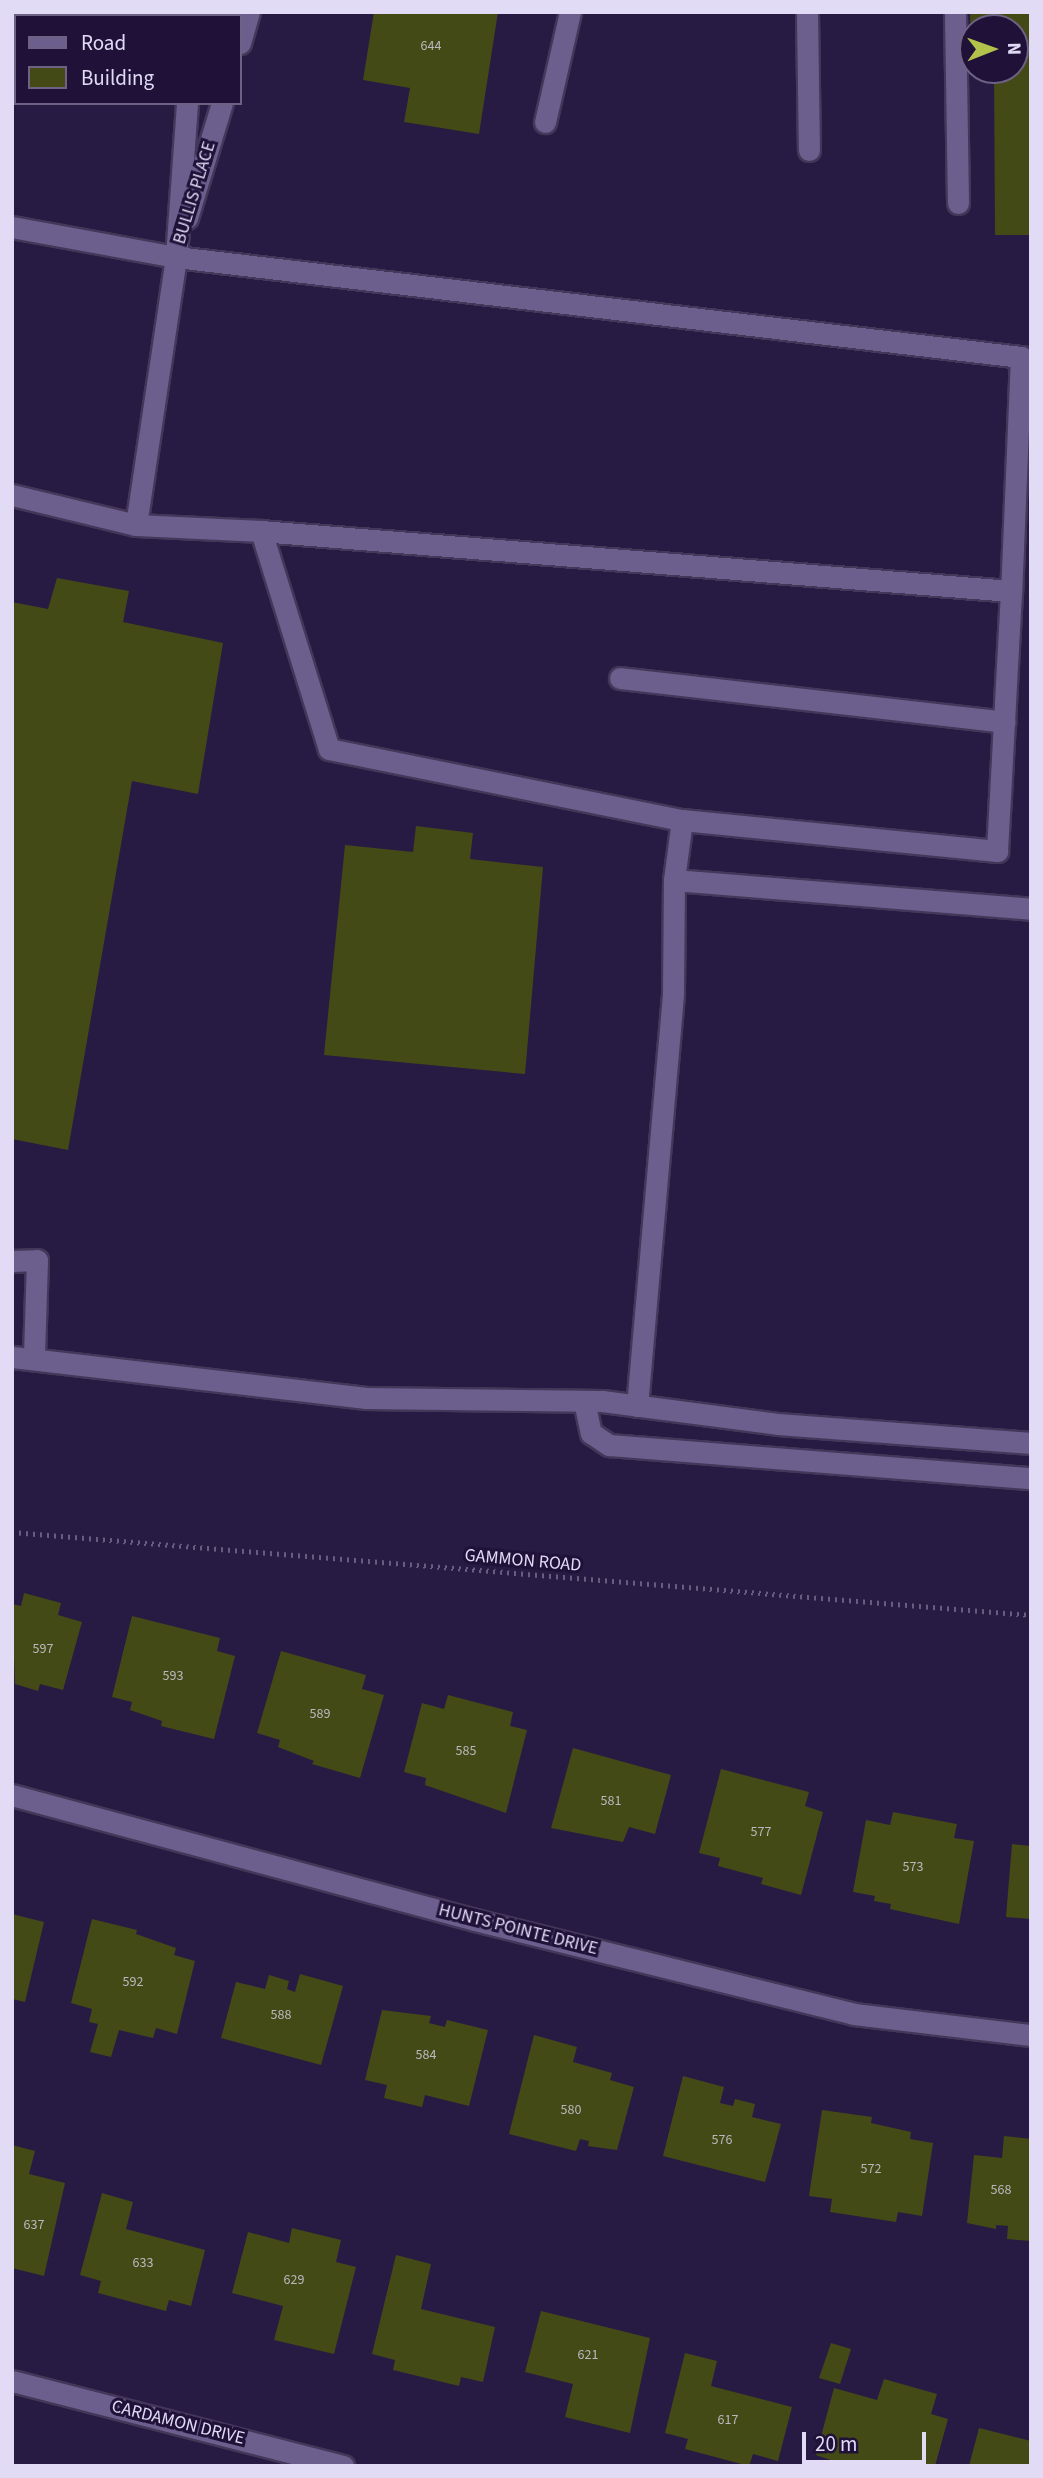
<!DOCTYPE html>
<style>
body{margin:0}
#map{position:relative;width:1043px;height:2478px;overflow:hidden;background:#281b43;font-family:"Source Sans 3",sans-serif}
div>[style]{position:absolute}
.building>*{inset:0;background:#434a16}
.path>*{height:4.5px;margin-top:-2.25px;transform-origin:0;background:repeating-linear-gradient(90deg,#685d80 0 2px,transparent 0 7px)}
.roads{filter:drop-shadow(2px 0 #443759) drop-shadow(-2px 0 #443759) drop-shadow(0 2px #443759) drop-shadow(0 -2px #443759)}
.lane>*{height:21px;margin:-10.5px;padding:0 10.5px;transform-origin:10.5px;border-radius:10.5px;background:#6c5f8e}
.street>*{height:21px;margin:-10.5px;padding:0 10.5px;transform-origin:10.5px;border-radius:10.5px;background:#6c5f8e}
span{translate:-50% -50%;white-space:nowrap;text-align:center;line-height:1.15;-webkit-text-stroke:6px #1f1138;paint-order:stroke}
.number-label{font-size:14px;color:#bab7bd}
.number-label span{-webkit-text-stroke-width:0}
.street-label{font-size:18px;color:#e1dbf5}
.frame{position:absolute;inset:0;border:14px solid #e1dbf5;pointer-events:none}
.legend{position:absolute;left:14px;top:14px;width:228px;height:91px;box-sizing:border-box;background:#1f1138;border:2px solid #6d6284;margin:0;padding:9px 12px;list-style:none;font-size:21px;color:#e1dbf5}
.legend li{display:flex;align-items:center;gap:14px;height:35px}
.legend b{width:35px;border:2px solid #6d6284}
.north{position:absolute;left:959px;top:14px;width:70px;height:70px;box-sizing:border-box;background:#1f1138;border:2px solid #6d6284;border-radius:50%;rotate:89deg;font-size:19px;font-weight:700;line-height:28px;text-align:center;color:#e1dbf5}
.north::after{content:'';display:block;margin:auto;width:24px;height:32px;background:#b2c24b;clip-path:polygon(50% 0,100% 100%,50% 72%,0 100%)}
.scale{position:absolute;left:802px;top:2432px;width:124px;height:32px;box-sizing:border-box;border:4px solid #e1dbf5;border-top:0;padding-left:9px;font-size:21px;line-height:24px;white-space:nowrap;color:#e1dbf5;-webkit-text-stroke:5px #1f1138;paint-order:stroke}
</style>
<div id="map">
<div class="building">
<div style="clip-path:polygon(12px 12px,51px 12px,16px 16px,16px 26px)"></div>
<div style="clip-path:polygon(374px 12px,498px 12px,479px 134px,404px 122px,410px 88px,363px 80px)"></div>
<div style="clip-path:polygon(1031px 12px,1031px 235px,995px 235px,994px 70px,1015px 70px,1015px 28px,973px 28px,971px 41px,970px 13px)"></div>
<div style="clip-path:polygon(57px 578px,129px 591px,123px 622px,223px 643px,198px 794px,132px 781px,68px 1150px,12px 1139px,12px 602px,48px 609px)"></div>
<div style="clip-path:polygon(416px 826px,473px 833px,470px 859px,543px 867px,525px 1074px,324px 1055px,345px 845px,413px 852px)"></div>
<div style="clip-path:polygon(24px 1593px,61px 1603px,58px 1615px,82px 1622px,63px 1690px,40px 1684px,38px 1691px,15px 1684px,12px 1604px,21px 1606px)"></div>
<div style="clip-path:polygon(132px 1616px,220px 1638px,217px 1651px,235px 1656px,214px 1739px,161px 1726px,162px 1721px,130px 1710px,132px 1702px,112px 1697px)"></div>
<div style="clip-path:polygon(281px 1651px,366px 1675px,362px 1689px,384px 1695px,360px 1778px,312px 1764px,314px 1761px,278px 1747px,280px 1740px,257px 1733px)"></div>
<div style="clip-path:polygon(448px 1695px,513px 1712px,510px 1726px,527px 1730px,506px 1813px,425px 1785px,426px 1778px,404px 1772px,422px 1703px,444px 1709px)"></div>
<div style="clip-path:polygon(573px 1748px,671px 1775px,655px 1834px,629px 1827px,623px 1842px,551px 1828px)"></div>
<div style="clip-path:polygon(721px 1769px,809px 1792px,805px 1806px,823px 1812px,801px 1895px,761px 1884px,763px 1878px,718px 1866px,720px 1858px,699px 1853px)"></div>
<div style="clip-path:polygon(893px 1812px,957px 1824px,954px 1838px,974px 1841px,959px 1924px,890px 1909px,891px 1904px,874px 1901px,875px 1896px,853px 1892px,866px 1820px,890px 1825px)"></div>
<div style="clip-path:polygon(1012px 1844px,1031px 1846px,1031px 1919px,1006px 1917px)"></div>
<div style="clip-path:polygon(12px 1914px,44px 1922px,25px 2002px,12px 1999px)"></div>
<div style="clip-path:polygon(92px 1919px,137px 1930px,136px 1934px,176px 1948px,174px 1955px,195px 1961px,177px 2034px,156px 2028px,153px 2038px,119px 2030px,111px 2057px,90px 2052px,98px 2024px,89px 2022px,92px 2009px,71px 2003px)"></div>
<div style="clip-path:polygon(300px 1974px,343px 1986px,321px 2065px,221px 2038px,236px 1982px,265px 1989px,269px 1975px,289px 1981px,287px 1989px,295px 1992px)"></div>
<div style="clip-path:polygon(382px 2010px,431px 2016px,429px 2023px,445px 2027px,447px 2020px,488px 2030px,469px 2106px,425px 2095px,422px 2107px,384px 2098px,387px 2085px,365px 2080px)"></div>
<div style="clip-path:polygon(534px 2035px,577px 2047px,573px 2062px,612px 2073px,610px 2080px,634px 2087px,617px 2150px,588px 2146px,589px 2141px,580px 2139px,576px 2151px,509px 2134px)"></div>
<div style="clip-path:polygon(683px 2076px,724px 2087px,720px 2103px,733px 2106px,735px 2099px,755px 2104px,752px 2117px,781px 2124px,765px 2182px,663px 2156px)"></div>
<div style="clip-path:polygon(822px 2110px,872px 2117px,871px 2123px,911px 2132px,910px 2139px,933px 2143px,922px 2216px,898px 2212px,896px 2222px,830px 2212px,832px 2199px,809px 2196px)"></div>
<div style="clip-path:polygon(1004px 2136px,1031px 2139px,1031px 2241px,1007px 2239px,1008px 2226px,996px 2225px,996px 2229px,967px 2223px,974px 2155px,1002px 2158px)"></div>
<div style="clip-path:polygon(12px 2145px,35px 2151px,29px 2174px,65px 2183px,44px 2276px,12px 2268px)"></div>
<div style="clip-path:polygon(102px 2193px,133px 2202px,126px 2229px,205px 2250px,191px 2306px,169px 2300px,166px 2311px,98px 2293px,101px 2281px,80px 2275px)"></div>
<div style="clip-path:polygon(292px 2228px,341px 2240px,336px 2262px,356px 2267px,334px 2354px,274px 2340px,283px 2306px,232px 2293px,248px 2232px,289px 2243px)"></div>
<div style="clip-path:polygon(396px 2255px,431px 2264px,421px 2309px,495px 2327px,483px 2382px,461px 2377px,459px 2386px,393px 2370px,395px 2360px,372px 2354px)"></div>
<div style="clip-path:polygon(541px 2311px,650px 2338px,630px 2433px,565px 2417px,573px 2384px,525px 2372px)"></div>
<div style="clip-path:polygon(831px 2343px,851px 2349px,840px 2384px,819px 2378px)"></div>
<div style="clip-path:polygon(685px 2353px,717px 2361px,711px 2386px,792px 2407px,778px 2461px,753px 2454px,749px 2466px,685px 2449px,688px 2439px,665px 2433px)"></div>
<div style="clip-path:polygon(884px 2379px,937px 2394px,931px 2414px,948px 2419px,935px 2466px,848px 2466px,816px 2455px,834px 2388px,877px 2400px)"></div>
<div style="clip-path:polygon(979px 2428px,1031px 2441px,1031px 2466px,969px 2466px)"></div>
</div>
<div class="path">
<div style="left:12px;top:1532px;width:1022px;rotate:4.66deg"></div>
</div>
<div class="roads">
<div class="lane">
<div style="left:807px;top:12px;width:138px;rotate:89.2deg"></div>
<div style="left:955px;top:12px;width:191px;rotate:89.1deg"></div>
<div style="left:193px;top:16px;width:4px;rotate:-90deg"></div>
<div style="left:240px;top:43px;width:32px;rotate:-74deg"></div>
<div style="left:545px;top:122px;width:113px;rotate:-77.2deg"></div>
<div style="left:187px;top:218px;width:120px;rotate:-73.1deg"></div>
<div style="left:12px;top:227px;width:167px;rotate:10.4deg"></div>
<div style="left:176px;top:257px;width:851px;rotate:6.75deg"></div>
<div style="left:1021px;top:357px;width:234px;rotate:92.4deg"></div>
<div style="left:1011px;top:591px;width:752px;rotate:-175.43deg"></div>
<div style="left:261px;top:531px;width:125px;rotate:-177.3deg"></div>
<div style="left:136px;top:525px;width:128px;rotate:-166.4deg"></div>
<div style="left:136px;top:525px;width:271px;rotate:-81.5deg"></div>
<div style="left:176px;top:257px;width:154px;rotate:-85.9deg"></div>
<div style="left:261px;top:531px;width:228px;rotate:72.7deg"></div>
<div style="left:329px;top:749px;width:360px;rotate:11.4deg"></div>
<div style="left:682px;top:820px;width:317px;rotate:5.6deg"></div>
<div style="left:997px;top:851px;width:260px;rotate:-86.9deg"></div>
<div style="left:620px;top:678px;width:387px;rotate:6.5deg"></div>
<div style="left:682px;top:820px;width:61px;rotate:97.6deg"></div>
<div style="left:674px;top:880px;width:358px;rotate:4.6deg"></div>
<div style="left:12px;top:1261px;width:25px;rotate:-2deg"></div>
<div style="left:37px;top:1260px;width:97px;rotate:91.8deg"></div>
<div style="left:12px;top:1357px;width:355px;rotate:6.6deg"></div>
<div style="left:365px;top:1398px;width:237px;rotate:0.7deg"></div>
<div style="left:602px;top:1401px;width:177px;rotate:7.4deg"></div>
<div style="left:778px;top:1424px;width:254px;rotate:4.3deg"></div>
<div style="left:584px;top:1401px;width:33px;rotate:78deg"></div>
<div style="left:591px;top:1433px;width:22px;rotate:34deg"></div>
<div style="left:609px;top:1445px;width:423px;rotate:4.5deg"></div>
<div style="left:637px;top:1406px;width:415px;rotate:-85deg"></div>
<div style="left:673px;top:993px;width:113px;rotate:-89.5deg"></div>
</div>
<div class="street">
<div style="left:12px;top:1795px;width:480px;rotate:15.1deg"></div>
<div style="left:475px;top:1920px;width:390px;rotate:13.9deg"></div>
<div style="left:854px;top:2014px;width:178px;rotate:6.8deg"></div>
<div style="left:12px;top:2381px;width:342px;rotate:14.4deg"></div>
</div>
</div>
<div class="number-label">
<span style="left:431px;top:46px">644</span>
<span style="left:43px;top:1649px">597</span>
<span style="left:173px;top:1676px">593</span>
<span style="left:320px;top:1714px">589</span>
<span style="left:466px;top:1751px">585</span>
<span style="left:611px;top:1801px">581</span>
<span style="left:761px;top:1832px">577</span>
<span style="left:913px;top:1867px">573</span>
<span style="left:133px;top:1982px">592</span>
<span style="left:281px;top:2015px">588</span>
<span style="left:426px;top:2055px">584</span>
<span style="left:571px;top:2110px">580</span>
<span style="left:722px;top:2140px">576</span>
<span style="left:871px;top:2169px">572</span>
<span style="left:1001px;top:2190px">568</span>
<span style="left:34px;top:2225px">637</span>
<span style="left:143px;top:2263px">633</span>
<span style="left:294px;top:2280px">629</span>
<span style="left:588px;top:2355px">621</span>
<span style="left:728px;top:2420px">617</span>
</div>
<div class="street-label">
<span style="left:195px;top:193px;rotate:-73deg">BULLIS PLACE</span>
<span style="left:523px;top:1561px;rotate:5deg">GAMMON ROAD</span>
<span style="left:518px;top:1930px;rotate:14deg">HUNTS POINTE DRIVE</span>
<span style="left:178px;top:2423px;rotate:14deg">CARDAMON DRIVE</span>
</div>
<div class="frame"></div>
<ul class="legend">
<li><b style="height:9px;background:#6c5f8e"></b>Road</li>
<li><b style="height:19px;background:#434a16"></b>Building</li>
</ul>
<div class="north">N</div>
<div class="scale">20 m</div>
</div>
